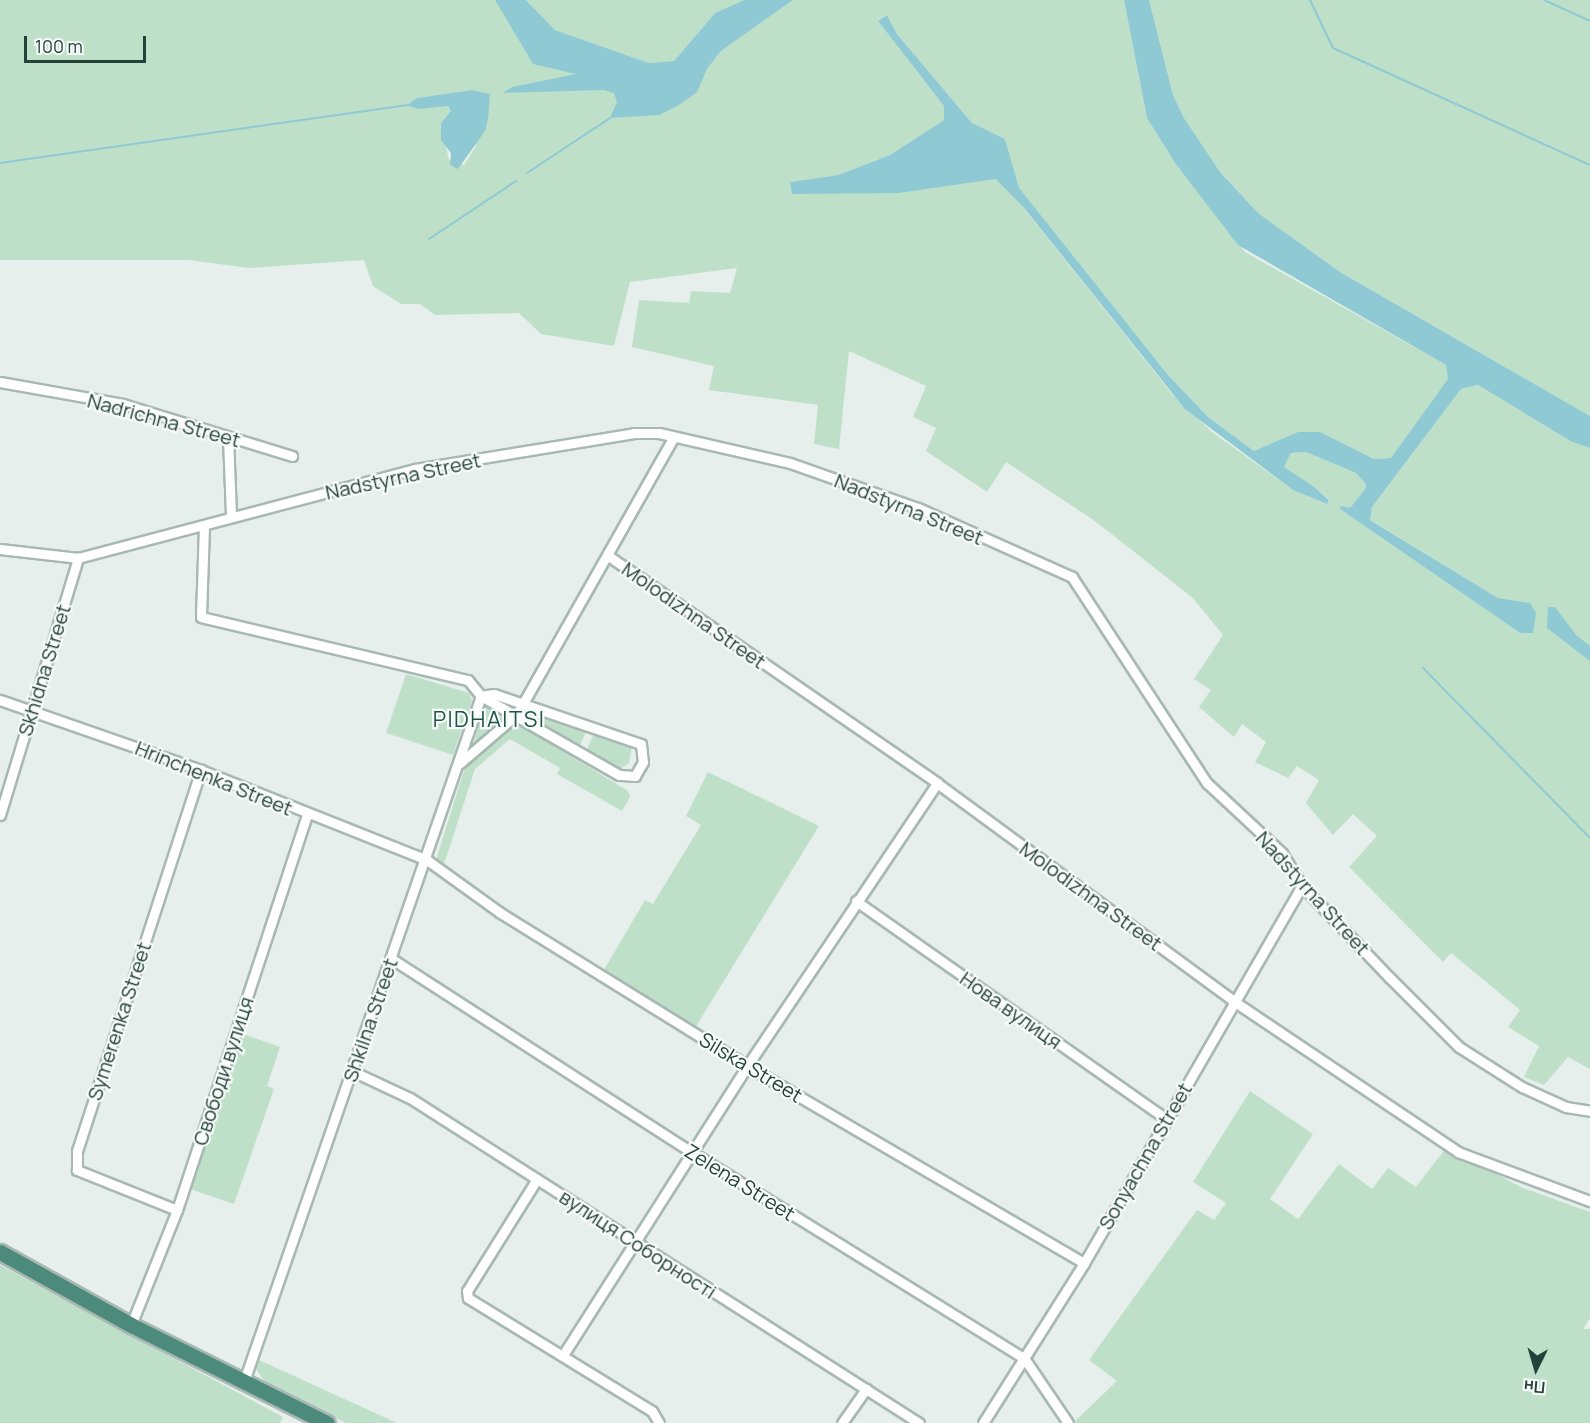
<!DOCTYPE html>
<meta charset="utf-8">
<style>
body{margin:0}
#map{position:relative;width:1590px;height:1423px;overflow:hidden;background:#e6efeb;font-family:Manrope,sans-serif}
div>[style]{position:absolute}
.green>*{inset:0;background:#bfe0c8}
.water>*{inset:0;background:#8ec9d4}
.stream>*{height:2px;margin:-1px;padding:0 1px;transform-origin:1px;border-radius:1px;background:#8ec9d4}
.roads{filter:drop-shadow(2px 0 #a8b8b2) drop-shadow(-2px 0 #a8b8b2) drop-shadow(0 2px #a8b8b2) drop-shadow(0 -2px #a8b8b2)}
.minor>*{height:9px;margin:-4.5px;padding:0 4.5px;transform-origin:4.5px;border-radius:4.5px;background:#fff}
.trunk>*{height:15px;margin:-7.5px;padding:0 7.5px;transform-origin:7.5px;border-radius:7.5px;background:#4c8a7c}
span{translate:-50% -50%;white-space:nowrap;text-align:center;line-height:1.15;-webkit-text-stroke:4.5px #f7fbf9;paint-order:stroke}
.street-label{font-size:20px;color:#24423a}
.quarter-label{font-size:22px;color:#1f5548;letter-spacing:1.5px}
.north{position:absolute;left:1506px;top:1339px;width:60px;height:60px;-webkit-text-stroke:4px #f7fbf9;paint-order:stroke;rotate:185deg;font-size:16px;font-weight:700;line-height:24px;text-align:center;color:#24423a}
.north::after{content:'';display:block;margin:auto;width:21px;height:27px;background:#24423a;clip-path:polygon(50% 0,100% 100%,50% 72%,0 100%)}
.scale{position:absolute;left:24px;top:36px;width:122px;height:27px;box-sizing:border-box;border:3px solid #24423a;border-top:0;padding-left:8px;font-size:18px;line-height:21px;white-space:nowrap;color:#24423a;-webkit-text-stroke:4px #f7fbf9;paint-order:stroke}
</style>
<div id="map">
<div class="green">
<div style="clip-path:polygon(evenodd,0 0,495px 0,533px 63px,707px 69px,721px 51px,793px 0,1124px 0,1147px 118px,1175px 163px,1245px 252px,1446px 365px,1449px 379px,1391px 458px,1374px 459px,1320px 432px,1298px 432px,1254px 451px,1208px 417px,1168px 375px,1018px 188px,1005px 139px,972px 123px,897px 34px,887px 15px,878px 21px,944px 106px,944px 120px,890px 155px,838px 175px,790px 182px,792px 193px,899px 193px,996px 179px,1005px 185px,1172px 394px,1212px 432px,1293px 490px,1327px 504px,1329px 499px,1313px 486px,1284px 467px,1291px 453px,1306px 452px,1356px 473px,1366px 484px,1365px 489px,1350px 508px,1340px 509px,1520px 633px,1530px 603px,1498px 598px,1369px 519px,1372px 507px,1461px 389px,1478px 385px,1572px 442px,1590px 448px,1590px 1069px,1568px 1057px,1544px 1085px,1524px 1077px,1539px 1046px,1508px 1027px,1520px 1010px,1451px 953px,1443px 962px,1349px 867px,1377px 836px,1353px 814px,1333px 835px,1306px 803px,1319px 780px,1297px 766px,1288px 778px,1255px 762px,1266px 742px,1242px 724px,1234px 737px,1199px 707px,1211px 690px,1194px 679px,1223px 635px,1193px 598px,1095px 521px,1006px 462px,987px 492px,926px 451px,936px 428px,913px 417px,926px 386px,849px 351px,839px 449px,814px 444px,818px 405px,709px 390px,714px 366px,632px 347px,639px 300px,689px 303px,691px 291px,730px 293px,737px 268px,630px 282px,614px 346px,541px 334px,519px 313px,435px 315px,420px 304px,401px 304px,373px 286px,364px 260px,249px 268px,189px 260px,0 260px,0 0,472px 90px,476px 146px,464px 165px,449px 160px,441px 123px,451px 111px,448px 106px,417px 98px,472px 90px)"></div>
<div style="clip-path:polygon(526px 0,744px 0,715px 13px,674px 61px,649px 63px,555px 30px)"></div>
<div style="clip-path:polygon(1149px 0,1590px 0,1590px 416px,1340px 272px,1258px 213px,1220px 172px,1184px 118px,1173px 95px)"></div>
<div style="clip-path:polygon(406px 674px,469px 693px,472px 700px,453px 755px,386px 733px)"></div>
<div style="clip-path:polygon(491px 705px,505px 712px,506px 718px,474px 744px,482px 710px)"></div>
<div style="clip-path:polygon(529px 708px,587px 730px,580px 745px,526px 714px)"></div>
<div style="clip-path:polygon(521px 726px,628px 791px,630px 797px,622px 811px,557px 774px,560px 768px,510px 739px,475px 769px,444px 864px,436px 860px,465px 767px,511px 728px)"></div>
<div style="clip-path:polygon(595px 732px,632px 746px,629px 763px,620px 769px,587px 749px)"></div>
<div style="clip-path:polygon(708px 772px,819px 826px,695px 1028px,604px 970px,645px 900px,653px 904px,701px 825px,686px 816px)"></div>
<div style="clip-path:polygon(241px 1033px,280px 1047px,267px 1086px,274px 1089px,234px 1204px,190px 1189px)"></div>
<div style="clip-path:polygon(1250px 1091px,1313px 1134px,1270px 1199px,1298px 1219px,1339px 1164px,1372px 1189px,1388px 1168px,1416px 1187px,1446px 1148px,1523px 1188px,1590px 1212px,1590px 1318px,1583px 1329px,1590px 1329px,1590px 1423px,1073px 1423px,1117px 1381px,1089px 1360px,1197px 1210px,1214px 1220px,1226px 1203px,1193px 1182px)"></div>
<div style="clip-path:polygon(0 1265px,283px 1417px,280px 1423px,0 1423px)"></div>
<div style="clip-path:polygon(259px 1360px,397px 1423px,346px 1423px,266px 1383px,256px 1369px)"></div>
</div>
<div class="water">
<div style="clip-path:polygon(495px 0,526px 0,555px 30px,649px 63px,674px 61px,715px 13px,744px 0,793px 0,721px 51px,707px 69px,697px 92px,679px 105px,659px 115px,610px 118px,617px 102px,614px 93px,604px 90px,503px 93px,512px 87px,576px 74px,533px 64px)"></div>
<div style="clip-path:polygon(1124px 0,1149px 0,1173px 95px,1184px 118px,1220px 172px,1258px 213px,1340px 272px,1590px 416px,1590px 448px,1572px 442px,1478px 385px,1461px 389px,1372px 507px,1370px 520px,1498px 598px,1530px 603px,1536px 613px,1533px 633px,1520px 633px,1340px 509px,1341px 506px,1350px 508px,1365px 489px,1366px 484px,1356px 473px,1306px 452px,1291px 453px,1284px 467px,1313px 486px,1329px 500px,1327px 504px,1293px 490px,1185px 409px,1024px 208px,996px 179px,899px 193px,792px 194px,790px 182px,838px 175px,890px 155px,944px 120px,944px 106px,878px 21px,887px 15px,897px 34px,972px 123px,1005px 139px,1019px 188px,1168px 375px,1208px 417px,1254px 451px,1298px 432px,1320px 432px,1374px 459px,1391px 458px,1448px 379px,1446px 365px,1238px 245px,1175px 163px,1147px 118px)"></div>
<div style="clip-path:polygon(472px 90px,490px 94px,488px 119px,485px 131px,458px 169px,450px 165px,451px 153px,441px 140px,441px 123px,451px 111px,448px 106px,418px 109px,408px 105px,417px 98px)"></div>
<div style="clip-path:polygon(1555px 607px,1576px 635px,1590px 646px,1590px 661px,1547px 628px,1548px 607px)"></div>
</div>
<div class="stream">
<div style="left:1310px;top:0;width:53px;rotate:64.4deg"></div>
<div style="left:1333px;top:48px;width:282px;rotate:24.5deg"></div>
<div style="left:1544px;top:0;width:51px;rotate:24.5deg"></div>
<div style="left:0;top:163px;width:414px;rotate:-8.1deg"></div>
<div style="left:527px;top:173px;width:100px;rotate:-33.5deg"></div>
<div style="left:429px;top:239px;width:105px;rotate:-33.7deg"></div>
<div style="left:1423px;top:668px;width:238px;rotate:45.5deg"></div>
</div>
<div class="roads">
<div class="minor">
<div style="left:0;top:382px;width:125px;rotate:10.1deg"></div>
<div style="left:123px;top:404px;width:177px;rotate:17.1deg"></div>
<div style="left:228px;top:437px;width:79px;rotate:87.8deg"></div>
<div style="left:204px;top:526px;width:91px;rotate:91.9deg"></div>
<div style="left:201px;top:617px;width:274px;rotate:13.3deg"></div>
<div style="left:468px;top:680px;width:21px;rotate:51deg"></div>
<div style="left:0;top:549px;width:79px;rotate:6.6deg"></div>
<div style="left:78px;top:558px;width:349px;rotate:-14.8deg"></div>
<div style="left:415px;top:469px;width:222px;rotate:-9.3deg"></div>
<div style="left:634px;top:433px;width:25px"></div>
<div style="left:659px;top:433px;width:134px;rotate:12.9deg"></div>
<div style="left:790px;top:463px;width:136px;rotate:19.4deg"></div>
<div style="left:918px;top:508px;width:169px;rotate:24.1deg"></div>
<div style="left:1072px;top:577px;width:246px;rotate:56.8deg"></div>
<div style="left:1207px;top:783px;width:103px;rotate:43deg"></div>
<div style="left:1282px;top:853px;width:39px;rotate:59deg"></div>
<div style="left:1302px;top:886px;width:126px;rotate:46.3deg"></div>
<div style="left:1389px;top:977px;width:99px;rotate:45deg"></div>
<div style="left:1459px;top:1047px;width:75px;rotate:32.4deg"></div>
<div style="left:1522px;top:1087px;width:48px;rotate:24.4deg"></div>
<div style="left:1566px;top:1107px;width:24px;rotate:9deg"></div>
<div style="left:610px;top:557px;width:397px;rotate:34.6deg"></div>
<div style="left:937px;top:783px;width:370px;rotate:36.3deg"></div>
<div style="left:1235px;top:1002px;width:269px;rotate:33.9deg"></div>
<div style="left:1458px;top:1152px;width:141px;rotate:20.4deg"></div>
<div style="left:494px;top:694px;width:155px;rotate:18.8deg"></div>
<div style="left:641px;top:744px;width:18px;rotate:84deg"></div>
<div style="left:643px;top:762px;width:16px;rotate:120deg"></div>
<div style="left:635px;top:776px;width:16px;rotate:-176deg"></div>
<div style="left:619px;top:775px;width:159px;rotate:-150.2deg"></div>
<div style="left:481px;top:696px;width:13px;rotate:-9deg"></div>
<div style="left:0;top:700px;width:213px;rotate:19.2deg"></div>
<div style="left:201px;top:770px;width:243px;rotate:21.7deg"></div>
<div style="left:427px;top:860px;width:89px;rotate:35.8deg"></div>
<div style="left:499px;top:912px;width:292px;rotate:31.8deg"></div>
<div style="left:747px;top:1066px;width:390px;rotate:30.3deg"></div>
<div style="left:460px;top:763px;width:75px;rotate:-40.7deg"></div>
<div style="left:517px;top:714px;width:318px;rotate:-60.5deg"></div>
<div style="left:0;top:815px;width:269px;rotate:-73.1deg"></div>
<div style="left:856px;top:901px;width:378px;rotate:35.1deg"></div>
<div style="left:392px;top:959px;width:358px;rotate:32.8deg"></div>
<div style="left:693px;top:1153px;width:389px;rotate:31.8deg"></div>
<div style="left:1024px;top:1358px;width:78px;rotate:55.9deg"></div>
<div style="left:352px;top:1071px;width:64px;rotate:25deg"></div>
<div style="left:410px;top:1098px;width:604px;rotate:32.56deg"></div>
<div style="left:537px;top:1179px;width:132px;rotate:122deg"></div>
<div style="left:467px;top:1291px;width:7px;rotate:82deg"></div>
<div style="left:468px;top:1298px;width:216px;rotate:31.6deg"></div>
<div style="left:652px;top:1411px;width:14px;rotate:60deg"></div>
<div style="left:177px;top:1210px;width:108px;rotate:-158.2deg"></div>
<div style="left:77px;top:1170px;width:19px;rotate:-90deg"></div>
<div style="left:77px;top:1151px;width:401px;rotate:-72deg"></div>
<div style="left:131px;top:1325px;width:124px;rotate:-68.2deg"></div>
<div style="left:177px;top:1210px;width:416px;rotate:-71.8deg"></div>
<div style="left:563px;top:1355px;width:343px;rotate:-57.5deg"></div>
<div style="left:747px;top:1066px;width:341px;rotate:-56.1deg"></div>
<div style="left:244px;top:1381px;width:725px;rotate:-70.92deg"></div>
<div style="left:842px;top:1423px;width:42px;rotate:-54.8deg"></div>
<div style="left:983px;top:1423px;width:189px;rotate:-57.7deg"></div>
<div style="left:1084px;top:1263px;width:435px;rotate:-60deg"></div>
</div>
<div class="trunk">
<div style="left:0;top:1252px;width:150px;rotate:29.1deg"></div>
<div style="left:131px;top:1325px;width:219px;rotate:26.6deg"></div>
</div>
</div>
<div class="street-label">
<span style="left:164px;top:420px;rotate:15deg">Nadrichna Street</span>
<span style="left:403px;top:476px;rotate:-12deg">Nadstyrna Street</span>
<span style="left:909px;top:509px;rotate:22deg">Nadstyrna Street</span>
<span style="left:694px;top:615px;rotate:35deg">Molodizhna Street</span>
<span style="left:44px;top:670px;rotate:-73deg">Skhidna Street</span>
<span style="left:214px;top:778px;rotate:22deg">Hrinchenka Street</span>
<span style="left:1313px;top:893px;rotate:48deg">Nadstyrna Street</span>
<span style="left:1091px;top:896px;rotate:36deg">Molodizhna Street</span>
<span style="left:1011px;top:1010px;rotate:35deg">Нова вулиця</span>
<span style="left:370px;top:1020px;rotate:-71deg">Shkilna Street</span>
<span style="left:119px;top:1021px;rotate:-72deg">Symerenka Street</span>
<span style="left:751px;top:1067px;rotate:31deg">Silska Street</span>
<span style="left:223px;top:1071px;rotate:-72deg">Свободи вулиця</span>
<span style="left:1145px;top:1156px;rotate:-60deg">Sonyachna Street</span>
<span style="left:740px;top:1182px;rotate:32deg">Zelena Street</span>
<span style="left:638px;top:1244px;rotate:33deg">вулиця Соборності</span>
</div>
<div class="quarter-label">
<span style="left:489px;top:720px">PIDHAITSI</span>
</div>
<div class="north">Пн</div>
<div class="scale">100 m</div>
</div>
